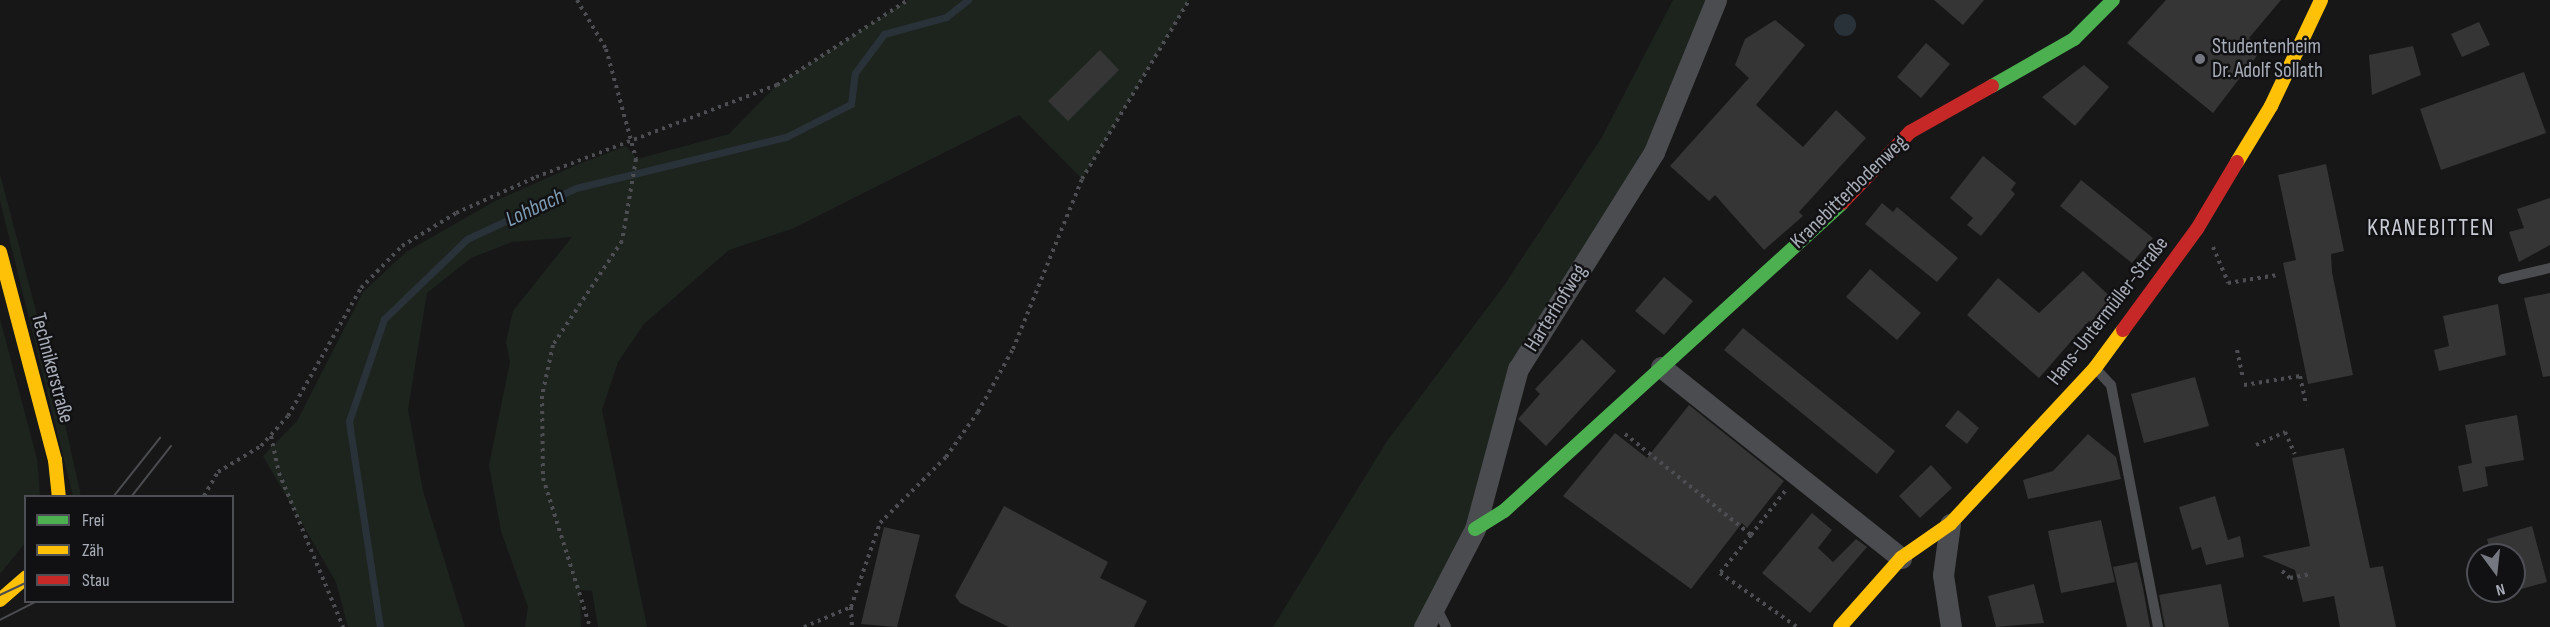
<!DOCTYPE html>
<meta charset="utf-8">
<style>
body{margin:0}
#map{position:relative;width:2550px;height:627px;overflow:hidden;background:#171717;font-family:"Sofia Sans Condensed",sans-serif}
div>[style]{position:absolute}
.green>*{inset:0;background:#1d241e}
.water>*{inset:0;background:#2a3239}
.round{border-radius:50%}
.stream>*{height:7px;margin:-3.5px;padding:0 3.5px;transform-origin:3.5px;border-radius:3.5px;background:#2a3239}
.building>*{inset:0;background:#353536}
.path>*{height:4px;margin-top:-2px;transform-origin:0;background:repeating-linear-gradient(90deg,#4d4e52 0 3px,transparent 0 7.5px)}
.lane>*{height:10px;margin:-5px;padding:0 5px;transform-origin:5px;border-radius:5px;background:#4b4c50}
.street>*{height:21px;margin:-10.5px;padding:0 10.5px;transform-origin:10.5px;border-radius:10.5px;background:#4b4c50}
.fast>*{height:14px;margin:-7px;padding:0 7px;transform-origin:7px;border-radius:7px;background:#4caf50}
.slow>*{height:14px;margin:-7px;padding:0 7px;transform-origin:7px;border-radius:7px;background:#ffc107}
.jam>*{height:14px;margin:-7px;padding:0 7px;transform-origin:7px;border-radius:7px;background:#c62828}
.tram>*{height:1.5px;margin:-0.75px;padding:0 0.75px;transform-origin:0.75px;border-radius:0.75px;background:#4b4c4f}
.dots>*{width:16px;height:16px;translate:-50% -50%;box-sizing:border-box;border:3px solid #111113;border-radius:50%}
span{translate:-50% -50%;white-space:nowrap;text-align:center;line-height:1.15;-webkit-text-stroke:5px #111113;paint-order:stroke}
.poi-label{font-size:21px;color:#a8adb8}
.left{translate:0 -50%;text-align:left}
.street-label{font-size:21px;color:#a8adb8}
.water-label{font-size:22px;color:#7f9bb3;font-style:italic}
.quarter-label{font-size:24px;color:#c9ccd4;letter-spacing:1.5px}
.legend{position:absolute;left:24px;top:495px;width:210px;height:108px;box-sizing:border-box;background:#111113;border:2px solid #4d4f55;margin:0;padding:8px 10px;list-style:none;font-size:18px;color:#a8adb8}
.legend li{display:flex;align-items:center;gap:12px;height:30px}
.legend b{width:30px;border:2px solid #4d4f55}
.north{position:absolute;left:2466px;top:543px;width:60px;height:60px;box-sizing:border-box;background:#111113;border:2px solid #4d4f55;border-radius:50%;rotate:165deg;font-size:16px;font-weight:700;line-height:24px;text-align:center;color:#a8adb8}
.north::after{content:'';display:block;margin:auto;width:21px;height:27px;background:#757880;clip-path:polygon(50% 0,100% 100%,50% 72%,0 100%)}
</style>
<div id="map">
<div class="green">
<div style="clip-path:polygon(908px 0,1189px 0,1082px 179px,1019px 115px,794px 228px,729px 250px,644px 324px,618px 362px,602px 410px,647px 627px,598px 627px,592px 591px,580px 590px,581px 627px,525px 627px,528px 607px,501px 531px,489px 465px,510px 362px,506px 342px,513px 311px,572px 237px,512px 242px,471px 258px,427px 293px,408px 409px,423px 491px,465px 627px,348px 627px,336px 582px,263px 456px,297px 421px,363px 292px,406px 252px,495px 201px,579px 164px,626px 146px,637px 159px,729px 134px,777px 85px)"></div>
<div style="clip-path:polygon(1673px 0,1716px 0,1679px 100px,1518px 369px,1475px 529px,1424px 627px,1273px 627px,1387px 441px,1503px 287px,1602px 137px)"></div>
<div style="clip-path:polygon(0 174px,61px 406px,81px 496px,73px 496px,0 201px)"></div>
<div style="clip-path:polygon(0 319px,37px 459px,40px 496px,26px 496px,25px 543px,0 574px)"></div>
</div>
<div class="water">
<div class="round" style="left:1834px;top:14px;width:22px;height:22px"></div>
</div>
<div class="stream">
<div style="left:380px;top:627px;width:208px;rotate:-98.6deg"></div>
<div style="left:349px;top:421px;width:108px;rotate:-71.1deg"></div>
<div style="left:384px;top:319px;width:115px;rotate:-43.9deg"></div>
<div style="left:467px;top:239px;width:120px;rotate:-25.1deg"></div>
<div style="left:576px;top:188px;width:216px;rotate:-13.7deg"></div>
<div style="left:786px;top:137px;width:73px;rotate:-26.9deg"></div>
<div style="left:851px;top:104px;width:31px;rotate:-83deg"></div>
<div style="left:855px;top:73px;width:49px;rotate:-53.4deg"></div>
<div style="left:884px;top:34px;width:64px;rotate:-15.3deg"></div>
<div style="left:946px;top:17px;width:28px;rotate:-38deg"></div>
</div>
<div class="building">
<div style="clip-path:polygon(1934px 0,1984px 0,1963px 25px)"></div>
<div style="clip-path:polygon(2166px 0,2281px 0,2249px 38px,2262px 49px,2213px 113px,2127px 43px)"></div>
<div style="clip-path:polygon(1775px 20px,1805px 45px,1756px 105px,1803px 147px,1836px 110px,1866px 138px,1799px 212px,1803px 216px,1764px 250px,1715px 195px,1709px 201px,1670px 166px,1749px 78px,1735px 65px,1745px 39px)"></div>
<div style="clip-path:polygon(2479px 22px,2490px 45px,2462px 57px,2451px 34px)"></div>
<div style="clip-path:polygon(1926px 43px,1950px 64px,1921px 98px,1897px 77px)"></div>
<div style="clip-path:polygon(2413px 46px,2421px 75px,2372px 95px,2369px 55px)"></div>
<div style="clip-path:polygon(1100px 50px,1119px 70px,1068px 121px,1048px 101px)"></div>
<div style="clip-path:polygon(2084px 65px,2109px 87px,2075px 126px,2042px 97px)"></div>
<div style="clip-path:polygon(2524px 72px,2546px 133px,2441px 170px,2420px 109px)"></div>
<div style="clip-path:polygon(1983px 156px,2016px 183px,2011px 190px,2015px 194px,1981px 236px,1967px 225px,1973px 218px,1950px 198px)"></div>
<div style="clip-path:polygon(2326px 164px,2344px 251px,2331px 254px,2332px 272px,2353px 375px,2308px 384px,2283px 263px,2296px 260px,2278px 175px)"></div>
<div style="clip-path:polygon(2081px 180px,2153px 238px,2132px 263px,2060px 206px)"></div>
<div style="clip-path:polygon(2550px 198px,2550px 245px,2519px 262px,2509px 232px,2524px 228px,2517px 209px)"></div>
<div style="clip-path:polygon(1882px 203px,1893px 212px,1897px 207px,1958px 258px,1937px 282px,1865px 224px)"></div>
<div style="clip-path:polygon(1870px 269px,1921px 313px,1897px 340px,1846px 297px)"></div>
<div style="clip-path:polygon(2083px 271px,2119px 305px,2097px 328px,2089px 321px,2039px 378px,1967px 315px,1998px 278px,2039px 313px)"></div>
<div style="clip-path:polygon(1664px 277px,1693px 301px,1664px 335px,1635px 311px)"></div>
<div style="clip-path:polygon(2550px 293px,2550px 376px,2543px 377px,2524px 298px)"></div>
<div style="clip-path:polygon(2498px 304px,2506px 355px,2439px 371px,2434px 350px,2449px 346px,2443px 316px)"></div>
<div style="clip-path:polygon(1743px 328px,1895px 451px,1877px 474px,1724px 350px)"></div>
<div style="clip-path:polygon(1582px 339px,1616px 371px,1546px 446px,1518px 419px,1540px 394px,1535px 389px)"></div>
<div style="clip-path:polygon(2195px 377px,2209px 426px,2144px 443px,2131px 394px)"></div>
<div style="clip-path:polygon(1689px 405px,1784px 481px,1747px 528px,1742px 523px,1691px 589px,1563px 496px,1615px 433px,1647px 458px)"></div>
<div style="clip-path:polygon(1958px 410px,1979px 428px,1967px 444px,1945px 426px)"></div>
<div style="clip-path:polygon(2517px 415px,2524px 460px,2485px 467px,2488px 486px,2463px 492px,2458px 466px,2472px 463px,2465px 425px)"></div>
<div style="clip-path:polygon(2088px 434px,2116px 457px,2121px 479px,2028px 499px,2023px 480px,2053px 471px)"></div>
<div style="clip-path:polygon(2344px 448px,2370px 568px,2383px 566px,2396px 627px,2340px 627px,2334px 596px,2303px 602px,2295px 570px,2262px 556px,2310px 546px,2292px 458px)"></div>
<div style="clip-path:polygon(1931px 465px,1952px 488px,1920px 518px,1899px 496px)"></div>
<div style="clip-path:polygon(2215px 496px,2228px 540px,2240px 536px,2244px 557px,2206px 565px,2201px 547px,2192px 550px,2179px 507px)"></div>
<div style="clip-path:polygon(1004px 506px,1108px 562px,1100px 578px,1147px 601px,1134px 627px,1009px 627px,960px 603px,955px 596px)"></div>
<div style="clip-path:polygon(1812px 513px,1832px 530px,1818px 548px,1833px 562px,1856px 539px,1867px 547px,1810px 613px,1762px 573px)"></div>
<div style="clip-path:polygon(2101px 520px,2115px 582px,2061px 593px,2048px 531px)"></div>
<div style="clip-path:polygon(2532px 526px,2547px 582px,2514px 591px,2514px 555px,2491px 555px,2487px 539px)"></div>
<div style="clip-path:polygon(884px 527px,920px 535px,897px 627px,861px 624px)"></div>
<div style="clip-path:polygon(2137px 562px,2143px 588px,2150px 627px,2127px 627px,2113px 567px)"></div>
<div style="clip-path:polygon(2034px 584px,2044px 623px,1996px 627px,1988px 596px)"></div>
<div style="clip-path:polygon(2221px 584px,2229px 627px,2165px 627px,2159px 595px)"></div>
</div>
<div class="path">
<div style="left:577px;top:0;width:57px;rotate:59.4deg"></div>
<div style="left:606px;top:49px;width:114px;rotate:74.7deg"></div>
<div style="left:636px;top:159px;width:83px;rotate:99.7deg"></div>
<div style="left:622px;top:241px;width:125px;rotate:123.6deg"></div>
<div style="left:553px;top:345px;width:52px;rotate:102.2deg"></div>
<div style="left:542px;top:396px;width:82px;rotate:89.3deg"></div>
<div style="left:543px;top:478px;width:156px;rotate:72.5deg"></div>
<div style="left:2213px;top:247px;width:39px;rotate:67deg"></div>
<div style="left:2228px;top:283px;width:50px;rotate:-9.3deg"></div>
<div style="left:2237px;top:350px;width:29px;rotate:78deg"></div>
<div style="left:2244px;top:385px;width:57px;rotate:-9.1deg"></div>
<div style="left:2300px;top:376px;width:30px;rotate:78deg"></div>
<div style="left:1625px;top:434px;width:161px;rotate:38.7deg"></div>
<div style="left:1751px;top:535px;width:49px;rotate:129.2deg"></div>
<div style="left:1720px;top:573px;width:94px;rotate:35deg"></div>
<div style="left:271px;top:436px;width:38px;rotate:78deg"></div>
<div style="left:279px;top:473px;width:167px;rotate:67.4deg"></div>
<div style="left:2256px;top:445px;width:32px;rotate:-24deg"></div>
<div style="left:2285px;top:432px;width:24px;rotate:66deg"></div>
<div style="left:204px;top:496px;width:28px;rotate:-60deg"></div>
<div style="left:218px;top:472px;width:50px;rotate:-31.2deg"></div>
<div style="left:261px;top:446px;width:40px;rotate:-48deg"></div>
<div style="left:288px;top:416px;width:147px;rotate:-60.3deg"></div>
<div style="left:361px;top:288px;width:59px;rotate:-45.7deg"></div>
<div style="left:402px;top:246px;width:63px;rotate:-31.4deg"></div>
<div style="left:456px;top:213px;width:88px;rotate:-24.2deg"></div>
<div style="left:536px;top:177px;width:258px;rotate:-20.9deg"></div>
<div style="left:777px;top:85px;width:156px;rotate:-33deg"></div>
<div style="left:1751px;top:535px;width:56px;rotate:-52.3deg"></div>
<div style="left:2282px;top:571px;width:11px;rotate:41deg"></div>
<div style="left:2290px;top:578px;width:20px;rotate:-11deg"></div>
<div style="left:851px;top:607px;width:20px;rotate:87deg"></div>
<div style="left:804px;top:627px;width:51px;rotate:-23.1deg"></div>
<div style="left:851px;top:607px;width:89px;rotate:-71deg"></div>
<div style="left:880px;top:523px;width:93px;rotate:-45deg"></div>
<div style="left:946px;top:457px;width:55px;rotate:-54.6deg"></div>
<div style="left:978px;top:412px;width:72px;rotate:-60.9deg"></div>
<div style="left:1013px;top:349px;width:183px;rotate:-67.9deg"></div>
<div style="left:1082px;top:179px;width:209px;rotate:-59.1deg"></div>
</div>
<div class="lane">
<div style="left:2503px;top:279px;width:48px;rotate:-13.2deg"></div>
<div style="left:2095px;top:368px;width:23px;rotate:47deg"></div>
<div style="left:2111px;top:385px;width:247px;rotate:79deg"></div>
<div style="left:1436px;top:607px;width:22px;rotate:63deg"></div>
</div>
<div class="street">
<div style="left:1661px;top:367px;width:307px;rotate:38.5deg"></div>
<div style="left:1950px;top:524px;width:51px;rotate:97.8deg"></div>
<div style="left:1943px;top:575px;width:53px;rotate:81.3deg"></div>
<div style="left:1424px;top:627px;width:110px;rotate:-62.5deg"></div>
<div style="left:1475px;top:529px;width:166px;rotate:-75deg"></div>
<div style="left:1518px;top:369px;width:256px;rotate:-57.9deg"></div>
<div style="left:1654px;top:152px;width:164px;rotate:-67.8deg"></div>
</div>
<div class="fast">
<div style="left:1992px;top:86px;width:95px;rotate:-29.8deg"></div>
<div style="left:2074px;top:39px;width:55px;rotate:-45deg"></div>
<div style="left:1475px;top:529px;width:34px;rotate:-32deg"></div>
<div style="left:1504px;top:511px;width:457px;rotate:-42.3deg"></div>
</div>
<div class="slow">
<div style="left:2237px;top:162px;width:66px;rotate:-58.7deg"></div>
<div style="left:2271px;top:106px;width:117px;rotate:-64.7deg"></div>
<div style="left:0;top:252px;width:215px;rotate:75.2deg"></div>
<div style="left:55px;top:460px;width:36px;rotate:84deg"></div>
<div style="left:0;top:600px;width:35px;rotate:-41deg"></div>
<div style="left:1840px;top:627px;width:92px;rotate:-48.5deg"></div>
<div style="left:1901px;top:558px;width:60px;rotate:-34.8deg"></div>
<div style="left:1950px;top:524px;width:213px;rotate:-47.1deg"></div>
<div style="left:2095px;top:368px;width:47px;rotate:-53.6deg"></div>
</div>
<div class="jam">
<div style="left:1842px;top:203px;width:98px;rotate:-46.2deg"></div>
<div style="left:1910px;top:132px;width:94px;rotate:-29.3deg"></div>
<div style="left:2123px;top:330px;width:125px;rotate:-53.8deg"></div>
<div style="left:2197px;top:229px;width:78px;rotate:-59.2deg"></div>
</div>
<div class="tram">
<div style="left:114px;top:496px;width:74px;rotate:-51.6deg"></div>
<div style="left:132px;top:496px;width:63px;rotate:-52deg"></div>
<div style="left:0;top:595px;width:29px;rotate:-25deg"></div>
<div style="left:0;top:620px;width:39px;rotate:-27deg"></div>
</div>
<div class="dots">
<div style="left:2200px;top:59px;background:#757880"></div>
</div>
<div class="poi-label">
<span class="left" style="left:2212px;top:59px">Studentenheim<br>Dr. Adolf Sollath</span>
</div>
<div class="street-label">
<span style="left:1849px;top:192px;rotate:-44deg">Kranebitterbodenweg</span>
<span style="left:1556px;top:308px;rotate:-58deg">Harterhofweg</span>
<span style="left:2108px;top:311px;rotate:-52deg">Hans-Untermüller-Straße</span>
<span style="left:52px;top:368px;rotate:75deg">Technikerstraße</span>
</div>
<div class="water-label">
<span style="left:535px;top:208px;rotate:-25deg">Lohbach</span>
</div>
<div class="quarter-label">
<span style="left:2431px;top:228px">KRANEBITTEN</span>
</div>
<ul class="legend">
<li><b style="height:8px;background:#4caf50"></b>Frei</li>
<li><b style="height:8px;background:#ffc107"></b>Zäh</li>
<li><b style="height:8px;background:#c62828"></b>Stau</li>
</ul>
<div class="north">N</div>
</div>
